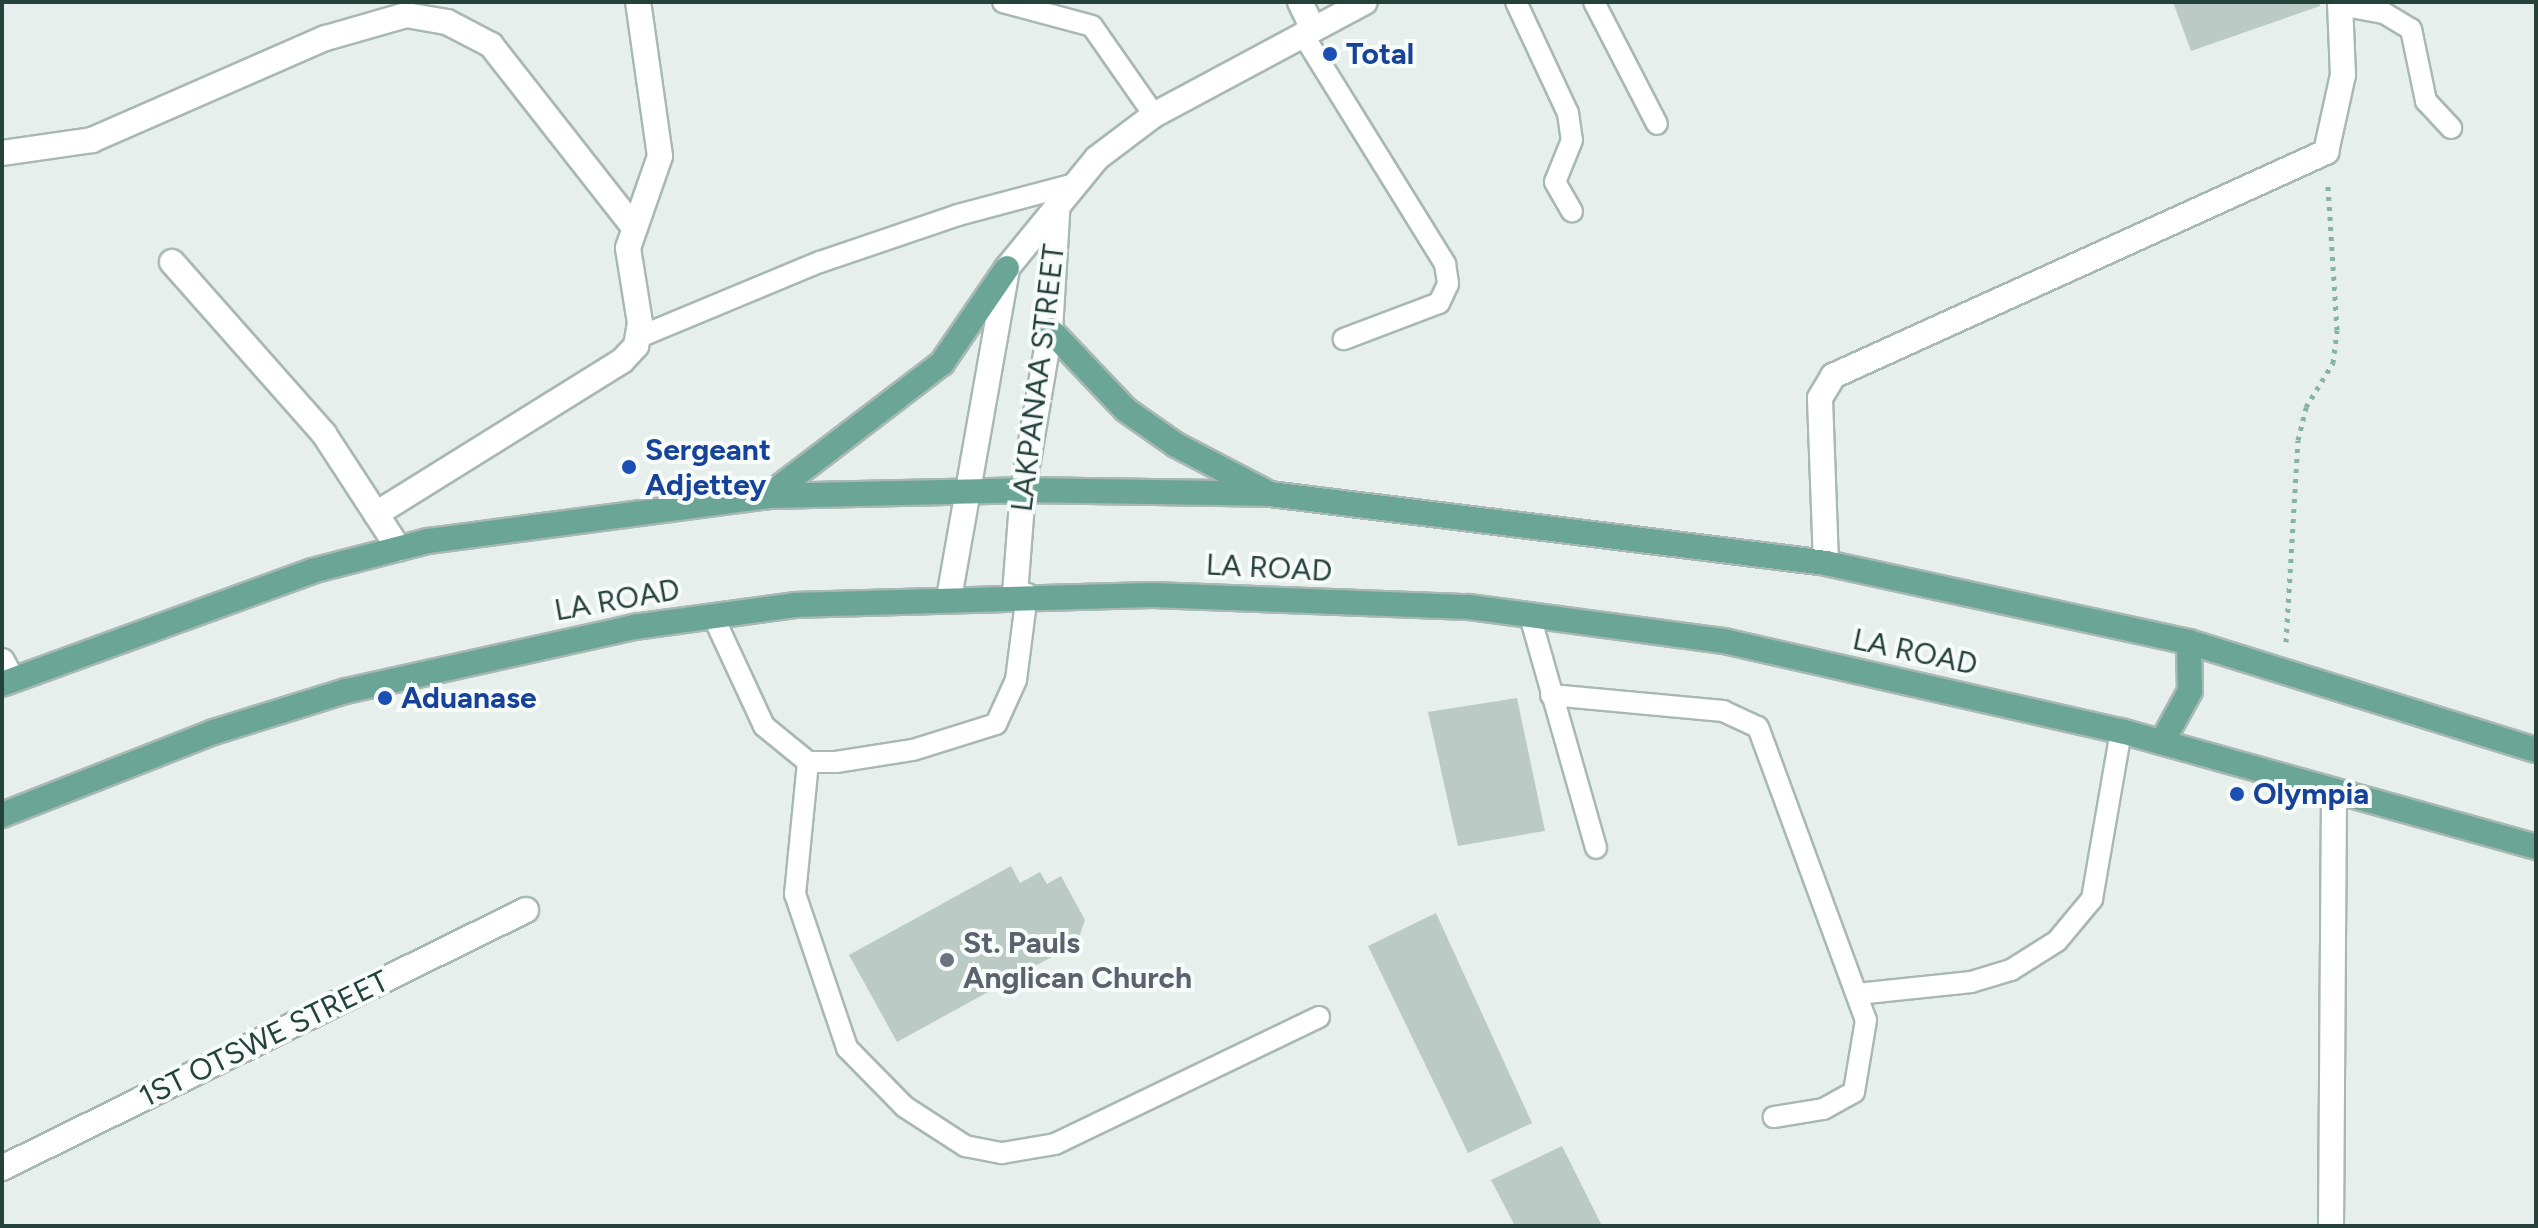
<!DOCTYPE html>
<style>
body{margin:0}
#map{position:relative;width:2538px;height:1228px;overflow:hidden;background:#e6efeb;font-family:Figtree,sans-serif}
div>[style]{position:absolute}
.building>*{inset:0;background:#bbcac4}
.path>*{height:5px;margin-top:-2.5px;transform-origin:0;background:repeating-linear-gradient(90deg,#86b3a5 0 4px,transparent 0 10px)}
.roads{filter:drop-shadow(2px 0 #a8b8b2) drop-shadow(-2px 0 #a8b8b2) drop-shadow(0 2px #a8b8b2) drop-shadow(0 -2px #a8b8b2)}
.service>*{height:20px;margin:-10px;padding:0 10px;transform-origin:10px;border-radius:10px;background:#fff}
.minor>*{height:24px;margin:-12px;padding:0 12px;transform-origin:12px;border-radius:12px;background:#fff}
.tertiary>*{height:24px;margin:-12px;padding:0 12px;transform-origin:12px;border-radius:12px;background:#fff}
.primary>*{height:24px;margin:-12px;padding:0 12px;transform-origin:12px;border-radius:12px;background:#6aa596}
.dots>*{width:22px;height:22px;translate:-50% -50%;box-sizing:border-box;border:4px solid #f7fbf9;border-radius:50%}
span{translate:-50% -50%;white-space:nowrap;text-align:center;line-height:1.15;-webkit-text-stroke:8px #f7fbf9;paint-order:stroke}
.transit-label{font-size:30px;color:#164399;font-weight:700}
.left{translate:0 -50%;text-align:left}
.street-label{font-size:30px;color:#24423a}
.worship-label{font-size:30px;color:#5b616d;font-weight:700}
.frame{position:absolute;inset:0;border:4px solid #24423a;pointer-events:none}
</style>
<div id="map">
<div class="building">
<div style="clip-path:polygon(2173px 2px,2319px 2px,2320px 6px,2191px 51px)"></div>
<div style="clip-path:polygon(1517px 698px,1545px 831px,1458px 846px,1428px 712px)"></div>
<div style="clip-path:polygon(1011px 866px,1020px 883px,1040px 872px,1047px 884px,1061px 876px,1085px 920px,1077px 943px,897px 1042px,849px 955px)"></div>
<div style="clip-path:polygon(1436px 913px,1532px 1123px,1468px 1153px,1368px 946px)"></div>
<div style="clip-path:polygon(1562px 1146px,1602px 1226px,1515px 1226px,1491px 1180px)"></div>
</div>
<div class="path">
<div style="left:2286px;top:642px;width:202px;rotate:-86.6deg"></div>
<div style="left:2298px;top:440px;width:34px;rotate:-76deg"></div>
<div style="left:2306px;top:407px;width:52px;rotate:-58.5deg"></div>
<div style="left:2333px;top:363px;width:33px;rotate:-83deg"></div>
<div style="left:2337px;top:330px;width:145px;rotate:-93.6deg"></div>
</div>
<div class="roads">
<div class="service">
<div style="left:1003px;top:2px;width:92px;rotate:15.1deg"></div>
<div style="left:1092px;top:26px;width:108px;rotate:55.1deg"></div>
<div style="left:1516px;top:2px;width:123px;rotate:64.9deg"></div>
<div style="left:1568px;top:113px;width:27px;rotate:82deg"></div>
<div style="left:1572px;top:140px;width:45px;rotate:112deg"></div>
<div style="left:1555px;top:182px;width:34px;rotate:60deg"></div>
<div style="left:1594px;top:2px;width:137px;rotate:62.7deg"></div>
<div style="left:2340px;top:5px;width:45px;rotate:10.3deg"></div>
<div style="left:2384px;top:13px;width:31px;rotate:31deg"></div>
<div style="left:2411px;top:29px;width:74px;rotate:78.2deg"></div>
<div style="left:2426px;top:101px;width:37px;rotate:47deg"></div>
<div style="left:1302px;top:33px;width:272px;rotate:58.2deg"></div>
<div style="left:1445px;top:264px;width:20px;rotate:81deg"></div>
<div style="left:1448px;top:284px;width:21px;rotate:115deg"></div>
<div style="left:1439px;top:303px;width:102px;rotate:159.2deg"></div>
<div style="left:637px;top:338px;width:198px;rotate:-22.6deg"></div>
<div style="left:820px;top:262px;width:146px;rotate:-18.8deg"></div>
<div style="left:958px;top:215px;width:117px;rotate:-14.9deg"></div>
<div style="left:713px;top:616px;width:121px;rotate:65.1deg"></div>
<div style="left:764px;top:726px;width:57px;rotate:39.3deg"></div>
<div style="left:808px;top:762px;width:28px"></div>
<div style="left:836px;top:762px;width:78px;rotate:-8.9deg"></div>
<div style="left:913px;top:750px;width:87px;rotate:-17.4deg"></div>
<div style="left:996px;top:724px;width:48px;rotate:-65.6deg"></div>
<div style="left:1016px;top:680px;width:87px;rotate:-82.7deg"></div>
<div style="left:1530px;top:616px;width:241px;rotate:74.1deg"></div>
<div style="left:1551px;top:695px;width:173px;rotate:5.3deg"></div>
<div style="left:1723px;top:711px;width:38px;rotate:25deg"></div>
<div style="left:1758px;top:727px;width:312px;rotate:69.8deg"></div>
<div style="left:1866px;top:1020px;width:73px;rotate:99.5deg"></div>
<div style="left:1854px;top:1092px;width:35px;rotate:151deg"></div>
<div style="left:1823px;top:1109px;width:50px;rotate:170.7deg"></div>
<div style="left:808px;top:762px;width:133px;rotate:95.6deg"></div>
<div style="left:795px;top:894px;width:163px;rotate:71.3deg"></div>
<div style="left:847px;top:1048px;width:83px;rotate:45.5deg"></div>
<div style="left:905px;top:1107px;width:72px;rotate:33deg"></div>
<div style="left:965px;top:1146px;width:38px;rotate:11deg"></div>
<div style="left:1002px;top:1153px;width:54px;rotate:-9.6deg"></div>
<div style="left:1055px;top:1144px;width:293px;rotate:-25.7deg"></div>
<div style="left:1857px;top:994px;width:115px;rotate:-6deg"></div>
<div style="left:1971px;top:982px;width:42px;rotate:-16.7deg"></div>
<div style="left:2011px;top:970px;width:54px;rotate:-32.2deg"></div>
<div style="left:2057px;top:941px;width:55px;rotate:-50.2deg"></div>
<div style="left:2092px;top:899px;width:170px;rotate:-80.2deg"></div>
</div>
<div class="minor">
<div style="left:1300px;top:2px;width:28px;rotate:64deg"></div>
<div style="left:2px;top:153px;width:91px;rotate:-8.2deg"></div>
<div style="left:92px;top:140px;width:255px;rotate:-23.6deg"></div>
<div style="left:326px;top:38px;width:83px;rotate:-16deg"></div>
<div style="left:406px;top:15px;width:42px;rotate:9.7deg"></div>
<div style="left:447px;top:22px;width:50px;rotate:27.6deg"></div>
<div style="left:491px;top:45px;width:229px;rotate:51.9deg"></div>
<div style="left:172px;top:262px;width:230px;rotate:48.5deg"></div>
<div style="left:324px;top:434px;width:137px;rotate:56.9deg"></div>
<div style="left:376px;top:514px;width:290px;rotate:-31.9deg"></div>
<div style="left:622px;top:361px;width:21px;rotate:-47deg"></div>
<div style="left:636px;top:346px;width:23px;rotate:-80deg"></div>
<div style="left:640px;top:323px;width:76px;rotate:-99.1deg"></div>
<div style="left:628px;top:248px;width:97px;rotate:-70.8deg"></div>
<div style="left:660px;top:156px;width:156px;rotate:-98.1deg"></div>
<div style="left:1826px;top:563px;width:165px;rotate:-92.1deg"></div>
<div style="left:1820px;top:398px;width:26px;rotate:-59deg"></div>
<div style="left:1833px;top:376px;width:542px;rotate:-24.44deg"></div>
<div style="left:2326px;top:152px;width:79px;rotate:-77.6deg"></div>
<div style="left:2343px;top:75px;width:73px;rotate:-92.4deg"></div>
<div style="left:2px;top:661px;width:21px;rotate:62deg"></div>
<div style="left:2px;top:1168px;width:584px;rotate:-26.21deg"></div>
<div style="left:2331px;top:1226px;width:434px;rotate:-89.6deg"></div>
</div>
<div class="tertiary">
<div style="left:1015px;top:594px;width:104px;rotate:-85.6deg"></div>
<div style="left:1023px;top:490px;width:162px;rotate:-80.4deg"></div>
<div style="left:1050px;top:330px;width:130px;rotate:-86.5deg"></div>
<div style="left:949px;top:598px;width:335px;rotate:-80deg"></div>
<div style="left:1007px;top:268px;width:142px;rotate:-50.7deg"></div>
<div style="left:1097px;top:158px;width:71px;rotate:-37deg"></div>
<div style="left:1154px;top:115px;width:239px;rotate:-28.2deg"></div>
</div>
<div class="primary">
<div style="left:1050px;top:330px;width:110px;rotate:46.5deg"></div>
<div style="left:1126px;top:410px;width:61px;rotate:35deg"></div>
<div style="left:1176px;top:445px;width:99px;rotate:27.6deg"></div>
<div style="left:768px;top:496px;width:219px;rotate:-37.4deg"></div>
<div style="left:942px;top:363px;width:115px;rotate:-55.6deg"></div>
<div style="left:2px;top:684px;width:330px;rotate:-20deg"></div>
<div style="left:312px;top:571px;width:120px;rotate:-14.5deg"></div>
<div style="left:428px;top:541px;width:343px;rotate:-7.5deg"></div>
<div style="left:768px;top:496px;width:255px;rotate:-1.3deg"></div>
<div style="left:1023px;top:490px;width:247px;rotate:0.9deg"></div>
<div style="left:1270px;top:494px;width:560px;rotate:7.07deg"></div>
<div style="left:1826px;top:563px;width:371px;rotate:12.3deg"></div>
<div style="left:2189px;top:642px;width:363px;rotate:17.3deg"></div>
<div style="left:2162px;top:742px;width:58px;rotate:-61.2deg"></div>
<div style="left:2190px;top:691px;width:49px;rotate:-91.2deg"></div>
<div style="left:2px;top:815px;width:228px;rotate:-21.4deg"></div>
<div style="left:214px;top:732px;width:138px;rotate:-17.3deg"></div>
<div style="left:346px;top:691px;width:295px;rotate:-12.5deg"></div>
<div style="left:634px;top:627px;width:162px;rotate:-7.8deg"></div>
<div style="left:794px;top:605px;width:359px;rotate:-1.6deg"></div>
<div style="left:1153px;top:595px;width:316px;rotate:2.2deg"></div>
<div style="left:1469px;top:607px;width:257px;rotate:7.6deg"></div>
<div style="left:1724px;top:641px;width:407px;rotate:12.8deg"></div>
<div style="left:2121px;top:731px;width:431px;rotate:15.6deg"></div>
</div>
</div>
<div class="dots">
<div style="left:1330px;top:54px;background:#1a4fb4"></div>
<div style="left:629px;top:467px;background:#1a4fb4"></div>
<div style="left:385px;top:698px;background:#1a4fb4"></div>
<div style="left:2237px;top:794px;background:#1a4fb4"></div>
<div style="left:947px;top:960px;background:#6b7280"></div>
</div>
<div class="transit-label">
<span class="left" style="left:1346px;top:54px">Total</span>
<span class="left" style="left:645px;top:467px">Sergeant<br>Adjettey</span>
<span class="left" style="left:401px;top:698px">Aduanase</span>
<span class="left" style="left:2253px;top:794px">Olympia</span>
</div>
<div class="street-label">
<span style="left:1038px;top:378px;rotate:-83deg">LAKPANAA STREET</span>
<span style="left:1269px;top:568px;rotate:3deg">LA ROAD</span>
<span style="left:617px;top:600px;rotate:-10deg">LA ROAD</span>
<span style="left:1915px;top:652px;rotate:12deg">LA ROAD</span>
<span style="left:264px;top:1039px;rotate:-26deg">1ST OTSWE STREET</span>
</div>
<div class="worship-label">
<span class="left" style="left:963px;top:960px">St. Pauls<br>Anglican Church</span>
</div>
<div class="frame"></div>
</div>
